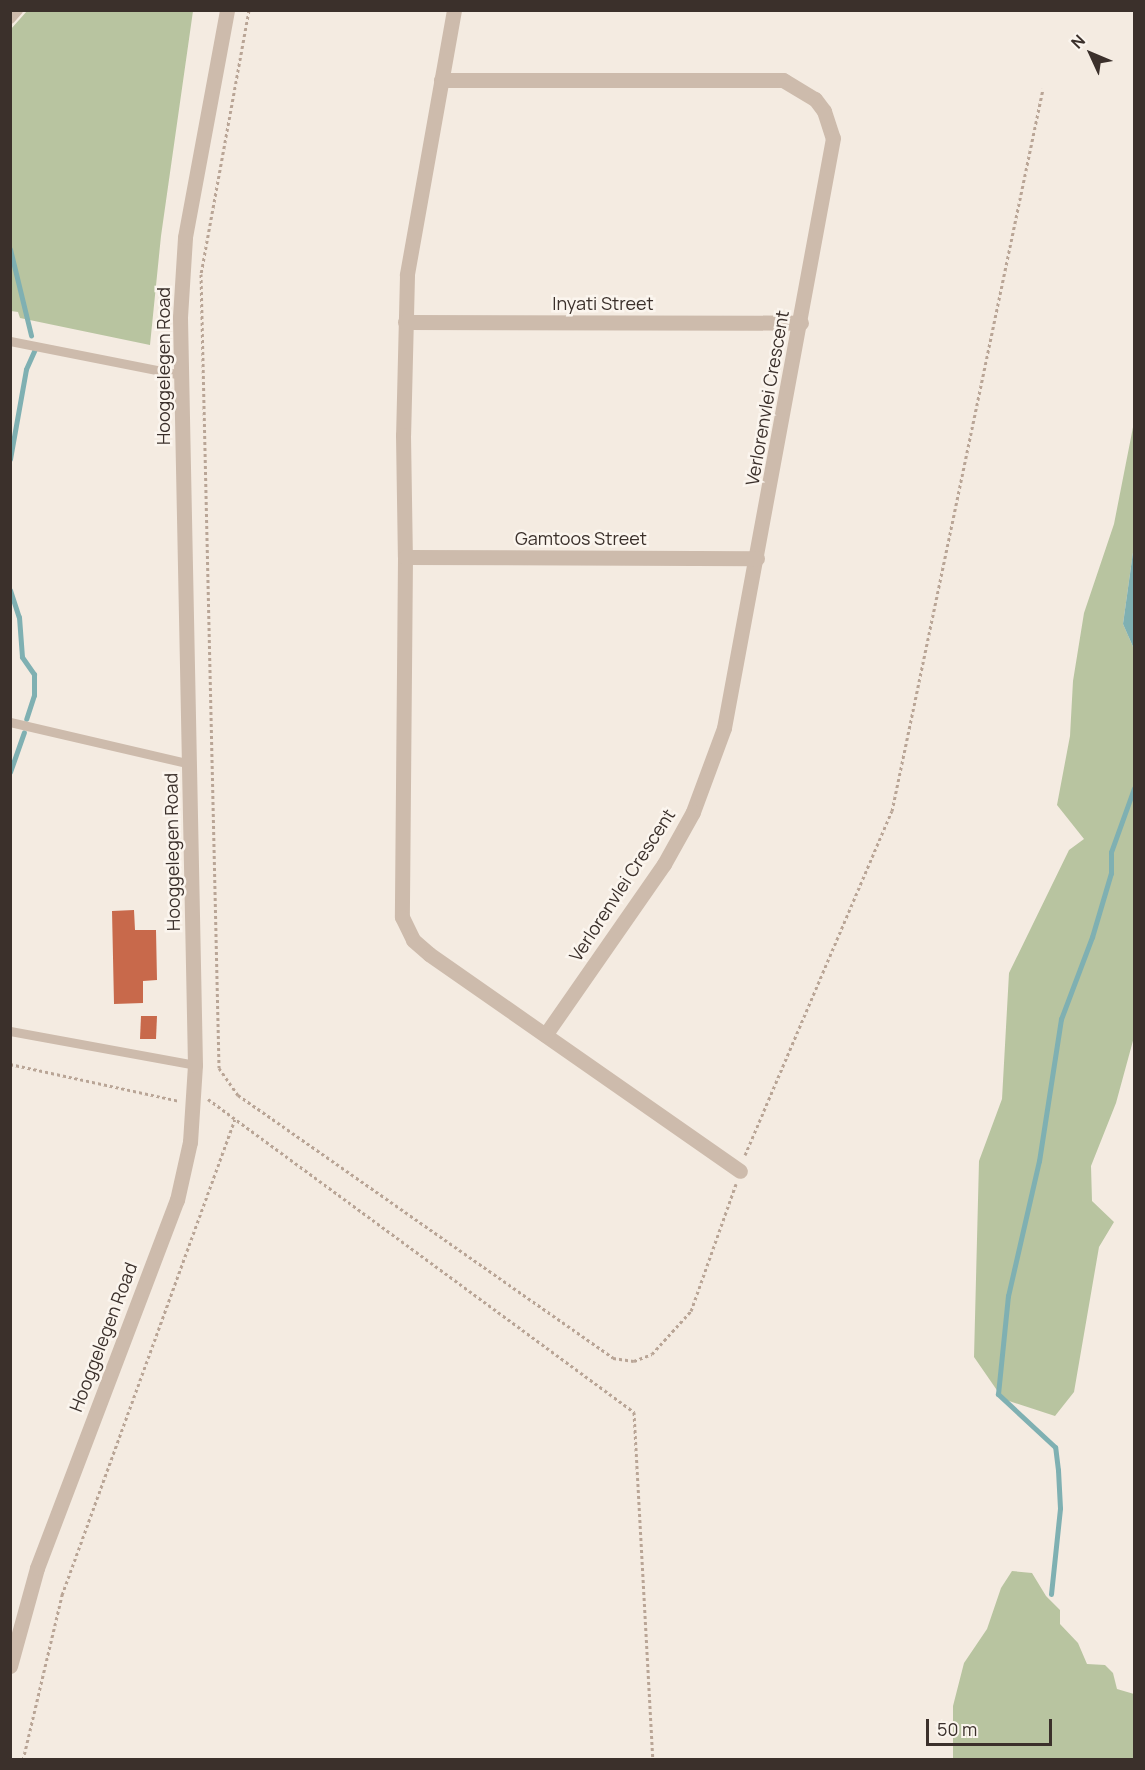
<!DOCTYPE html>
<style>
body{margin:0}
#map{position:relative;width:1145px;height:1770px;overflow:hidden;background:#f4ebe1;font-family:Manrope,sans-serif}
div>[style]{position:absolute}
.green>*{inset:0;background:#b8c4a0}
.water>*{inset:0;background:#7fb0b2}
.stream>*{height:5px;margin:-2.5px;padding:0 2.5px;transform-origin:2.5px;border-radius:2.5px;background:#7fb0b2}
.building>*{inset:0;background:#c8694b}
.path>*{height:3px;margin-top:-1.5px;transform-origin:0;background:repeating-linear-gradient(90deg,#b9a596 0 3px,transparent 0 6px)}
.service>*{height:9px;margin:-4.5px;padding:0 4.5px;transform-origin:4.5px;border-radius:4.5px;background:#cdbbac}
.minor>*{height:15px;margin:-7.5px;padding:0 7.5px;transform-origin:7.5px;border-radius:7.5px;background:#cdbbac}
span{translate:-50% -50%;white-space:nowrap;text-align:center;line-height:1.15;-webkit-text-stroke:5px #fbf5ee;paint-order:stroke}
.street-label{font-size:18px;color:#3b302b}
.frame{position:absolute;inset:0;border:12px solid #3b302b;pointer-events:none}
.north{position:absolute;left:1061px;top:24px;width:60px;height:60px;-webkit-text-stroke:4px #fbf5ee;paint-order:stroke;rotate:314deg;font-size:16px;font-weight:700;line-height:24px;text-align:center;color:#3b302b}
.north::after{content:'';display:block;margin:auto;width:21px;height:27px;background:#3b302b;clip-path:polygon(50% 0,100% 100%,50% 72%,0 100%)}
.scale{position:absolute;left:926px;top:1719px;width:126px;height:27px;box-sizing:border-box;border:3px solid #3b302b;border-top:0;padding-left:8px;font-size:18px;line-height:21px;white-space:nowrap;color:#3b302b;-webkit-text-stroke:4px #fbf5ee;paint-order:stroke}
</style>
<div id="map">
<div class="green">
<div style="clip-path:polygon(27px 11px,193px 11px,161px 236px,150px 345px,20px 318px,18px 312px,11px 311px,11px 29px)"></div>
<div style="clip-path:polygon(1134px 422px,1134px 545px,1123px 624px,1134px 649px,1134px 1037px,1116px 1103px,1091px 1166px,1092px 1201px,1114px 1222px,1099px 1247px,1074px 1392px,1055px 1416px,1003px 1399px,974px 1357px,979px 1161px,1002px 1099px,1009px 973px,1069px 850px,1084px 839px,1057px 805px,1070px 736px,1073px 681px,1084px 613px,1114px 524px)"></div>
<div style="clip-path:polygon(1012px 1571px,1032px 1573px,1046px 1596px,1060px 1610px,1060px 1624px,1078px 1643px,1087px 1664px,1105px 1665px,1113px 1673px,1117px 1689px,1134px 1694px,1134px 1759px,953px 1759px,953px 1706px,964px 1663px,987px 1629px,1001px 1588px)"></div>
</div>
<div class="water">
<div style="clip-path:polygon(1134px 545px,1134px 649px,1123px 624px)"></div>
</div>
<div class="stream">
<div style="left:10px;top:249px;width:89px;rotate:76.3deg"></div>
<div style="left:10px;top:459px;width:91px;rotate:-79.9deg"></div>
<div style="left:26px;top:369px;width:22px;rotate:-66deg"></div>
<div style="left:10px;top:590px;width:28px;rotate:72deg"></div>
<div style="left:19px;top:617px;width:40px;rotate:85.7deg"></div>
<div style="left:22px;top:657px;width:21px;rotate:55deg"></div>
<div style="left:34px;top:674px;width:21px;rotate:90deg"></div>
<div style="left:34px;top:695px;width:25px;rotate:108deg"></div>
<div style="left:10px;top:772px;width:42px;rotate:-70.7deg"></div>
<div style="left:1051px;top:1594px;width:86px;rotate:-84deg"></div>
<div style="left:1060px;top:1508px;width:38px;rotate:-93deg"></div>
<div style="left:1058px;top:1470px;width:23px;rotate:-97deg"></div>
<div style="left:1055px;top:1447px;width:78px;rotate:-137.1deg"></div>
<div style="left:998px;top:1394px;width:99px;rotate:-84.2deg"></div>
<div style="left:1008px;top:1296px;width:139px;rotate:-77.1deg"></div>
<div style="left:1039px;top:1161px;width:144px;rotate:-81.2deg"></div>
<div style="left:1061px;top:1019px;width:88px;rotate:-69.3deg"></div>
<div style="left:1092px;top:937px;width:67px;rotate:-73.5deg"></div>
<div style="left:1111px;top:873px;width:21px;rotate:-90deg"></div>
<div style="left:1111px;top:852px;width:68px;rotate:-70.2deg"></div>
</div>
<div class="building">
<div style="clip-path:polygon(134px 910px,135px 930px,156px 930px,157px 980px,143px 981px,143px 1003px,114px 1004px,112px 911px)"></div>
<div style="clip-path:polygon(141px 1016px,157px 1016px,156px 1039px,140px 1039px)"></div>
</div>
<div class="path">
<div style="left:249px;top:10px;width:268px;rotate:100.3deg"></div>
<div style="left:201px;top:274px;width:794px;rotate:88.7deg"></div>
<div style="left:219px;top:1068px;width:33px;rotate:55deg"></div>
<div style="left:238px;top:1095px;width:458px;rotate:35deg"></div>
<div style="left:613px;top:1358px;width:21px;rotate:8deg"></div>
<div style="left:634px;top:1361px;width:19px;rotate:-21deg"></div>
<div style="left:652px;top:1354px;width:58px;rotate:-47.8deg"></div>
<div style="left:691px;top:1311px;width:135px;rotate:-70.5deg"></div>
<div style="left:10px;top:1064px;width:173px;rotate:12.3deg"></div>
<div style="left:208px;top:1099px;width:529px;rotate:36.31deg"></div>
<div style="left:634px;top:1412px;width:349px;rotate:86.9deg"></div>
<div style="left:745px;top:1155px;width:374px;rotate:-66.9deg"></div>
<div style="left:892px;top:811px;width:738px;rotate:-78.19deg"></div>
<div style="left:23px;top:1760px;width:170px;rotate:-76.7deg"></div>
<div style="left:62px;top:1595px;width:506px;rotate:-70.03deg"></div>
</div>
<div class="service">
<div style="left:10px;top:19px;width:12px;rotate:-48deg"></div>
<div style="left:10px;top:341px;width:175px;rotate:11.2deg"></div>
<div style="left:10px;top:722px;width:185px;rotate:13.1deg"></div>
<div style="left:10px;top:1031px;width:188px;rotate:10.4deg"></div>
</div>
<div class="minor">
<div style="left:454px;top:10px;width:269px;rotate:100.1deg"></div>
<div style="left:407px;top:275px;width:160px;rotate:91.4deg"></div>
<div style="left:403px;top:435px;width:122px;rotate:89.1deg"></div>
<div style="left:405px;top:557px;width:360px;rotate:90.5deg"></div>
<div style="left:402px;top:917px;width:25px;rotate:64deg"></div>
<div style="left:413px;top:940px;width:21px;rotate:41deg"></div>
<div style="left:429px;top:954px;width:379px;rotate:34.9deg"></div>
<div style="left:441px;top:80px;width:342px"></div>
<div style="left:783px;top:80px;width:37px;rotate:31deg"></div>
<div style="left:815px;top:99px;width:15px;rotate:53deg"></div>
<div style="left:824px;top:111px;width:28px;rotate:72deg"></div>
<div style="left:833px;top:138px;width:600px;rotate:100.47deg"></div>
<div style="left:724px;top:728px;width:90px;rotate:110.3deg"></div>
<div style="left:693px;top:812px;width:60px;rotate:119.1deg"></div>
<div style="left:664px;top:864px;width:208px;rotate:124.8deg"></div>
<div style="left:405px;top:322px;width:396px;rotate:0.1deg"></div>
<div style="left:405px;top:557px;width:352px;rotate:0.2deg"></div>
<div style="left:10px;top:1666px;width:102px;rotate:-74.6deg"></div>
<div style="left:37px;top:1568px;width:394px;rotate:-69.2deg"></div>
<div style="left:177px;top:1200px;width:59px;rotate:-77.4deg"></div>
<div style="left:190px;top:1142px;width:77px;rotate:-86.3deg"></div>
<div style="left:195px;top:1065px;width:748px;rotate:-91.15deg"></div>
<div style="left:180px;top:317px;width:80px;rotate:-86.4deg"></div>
<div style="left:185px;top:237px;width:231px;rotate:-79.5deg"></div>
</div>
<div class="street-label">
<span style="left:603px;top:303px">Inyati Street</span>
<span style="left:163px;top:366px;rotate:-90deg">Hooggelegen Road</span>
<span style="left:767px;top:398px;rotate:-80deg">Verlorenvlei Crescent</span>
<span style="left:581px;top:538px">Gamtoos Street</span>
<span style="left:172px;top:852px;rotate:-91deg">Hooggelegen Road</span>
<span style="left:622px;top:885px;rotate:-57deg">Verlorenvlei Crescent</span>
<span style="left:103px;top:1337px;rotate:-69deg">Hooggelegen Road</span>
</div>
<div class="frame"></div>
<div class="north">N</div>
<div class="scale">50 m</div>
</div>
